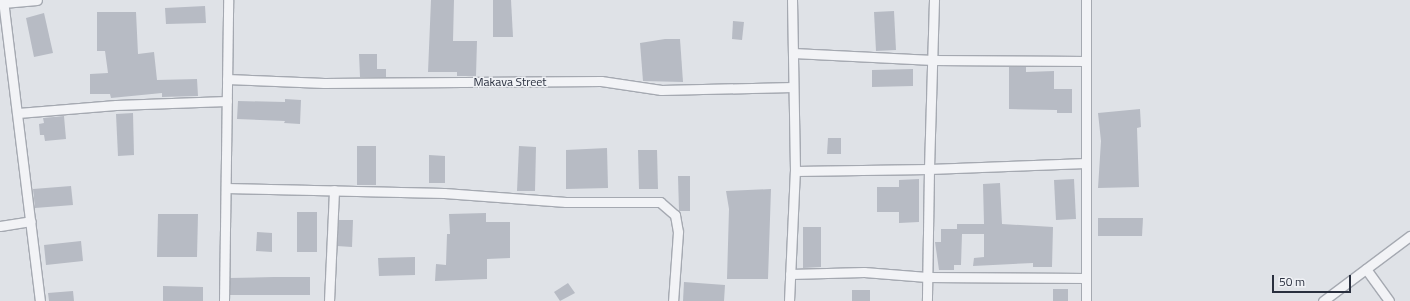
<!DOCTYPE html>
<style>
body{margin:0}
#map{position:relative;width:1410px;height:301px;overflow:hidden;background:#dfe2e7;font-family:"Titillium Web",sans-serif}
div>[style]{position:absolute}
.building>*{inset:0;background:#b7bbc4}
.roads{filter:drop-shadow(1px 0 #a5a9b1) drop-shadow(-1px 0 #a5a9b1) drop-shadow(0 1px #a5a9b1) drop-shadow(0 -1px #a5a9b1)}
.street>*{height:9px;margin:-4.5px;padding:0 4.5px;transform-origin:4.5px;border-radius:4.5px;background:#f2f3f6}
span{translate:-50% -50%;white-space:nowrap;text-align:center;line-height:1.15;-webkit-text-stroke:3px #eff1f5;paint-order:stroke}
.street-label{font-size:12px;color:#292f3e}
.scale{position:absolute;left:1272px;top:275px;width:79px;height:18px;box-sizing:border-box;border:2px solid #292f3e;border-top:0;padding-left:5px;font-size:12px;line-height:14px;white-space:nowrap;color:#292f3e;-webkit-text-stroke:3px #eff1f5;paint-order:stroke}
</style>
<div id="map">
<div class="building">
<div style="clip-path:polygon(431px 0,454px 0,453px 41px,477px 41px,476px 76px,457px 76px,457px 72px,428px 72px)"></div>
<div style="clip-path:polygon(493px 0,511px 0,513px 37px,493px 37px)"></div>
<div style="clip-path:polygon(205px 6px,206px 23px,166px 24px,165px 8px)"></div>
<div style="clip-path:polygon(894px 11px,896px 50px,876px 51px,874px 12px)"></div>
<div style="clip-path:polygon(97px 12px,136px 12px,138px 54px,154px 52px,157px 80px,197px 79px,198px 96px,162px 97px,162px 93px,111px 98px,110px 94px,90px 94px,90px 74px,108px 73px,105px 51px,97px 51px)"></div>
<div style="clip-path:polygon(44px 13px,53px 53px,34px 57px,26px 18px)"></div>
<div style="clip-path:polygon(733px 21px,744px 22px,742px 40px,732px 39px)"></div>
<div style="clip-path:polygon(665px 39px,680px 39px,683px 82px,643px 81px,640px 43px)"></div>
<div style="clip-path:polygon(359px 54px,377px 54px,377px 69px,386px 69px,386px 77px,360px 77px)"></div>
<div style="clip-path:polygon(1009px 67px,1026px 67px,1026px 72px,1054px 71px,1054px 89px,1072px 89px,1072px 113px,1057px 113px,1057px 110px,1009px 109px)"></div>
<div style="clip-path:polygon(913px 69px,913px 86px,872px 87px,872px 70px)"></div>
<div style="clip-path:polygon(285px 99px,301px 100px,300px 124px,284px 123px,285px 121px,237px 119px,238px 101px,285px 102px)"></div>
<div style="clip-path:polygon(1140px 109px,1141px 127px,1137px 128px,1139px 187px,1098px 188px,1101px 141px,1098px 113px)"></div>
<div style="clip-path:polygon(133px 113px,134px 155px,118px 156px,116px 114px)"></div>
<div style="clip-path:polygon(64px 116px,66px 139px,45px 141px,44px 135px,40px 135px,39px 124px,44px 123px,43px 118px)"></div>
<div style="clip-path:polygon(828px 138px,841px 138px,841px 154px,827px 154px)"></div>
<div style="clip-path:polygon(357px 146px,376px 146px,376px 185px,357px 185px)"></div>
<div style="clip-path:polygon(519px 146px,536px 147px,535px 191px,517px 191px)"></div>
<div style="clip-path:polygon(607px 148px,608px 188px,566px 189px,566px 150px)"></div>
<div style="clip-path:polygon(638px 150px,657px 150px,658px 189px,639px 189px)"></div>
<div style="clip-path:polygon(429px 155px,445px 156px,445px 183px,429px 183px)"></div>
<div style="clip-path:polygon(678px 176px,690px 176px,690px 211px,679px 211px)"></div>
<div style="clip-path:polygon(919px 179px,919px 222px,899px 223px,899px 212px,877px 212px,877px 187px,899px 187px,899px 180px)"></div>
<div style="clip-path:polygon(1074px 179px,1076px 219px,1056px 220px,1054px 180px)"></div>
<div style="clip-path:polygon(1000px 183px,1002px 224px,1053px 227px,1052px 267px,1033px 267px,1033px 263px,973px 266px,974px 258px,984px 257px,984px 234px,962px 234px,961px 265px,954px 265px,954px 270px,939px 270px,935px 242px,941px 242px,941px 229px,957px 229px,957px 224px,984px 224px,983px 184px)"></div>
<div style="clip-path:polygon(71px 186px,73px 205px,35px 208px,33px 189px)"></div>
<div style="clip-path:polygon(771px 189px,768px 279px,727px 279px,729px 209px,726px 191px)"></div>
<div style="clip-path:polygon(297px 212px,317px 212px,317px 252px,297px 252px)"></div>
<div style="clip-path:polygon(486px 213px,486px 222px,510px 222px,510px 258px,487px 259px,487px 279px,435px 281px,436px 264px,446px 265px,447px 234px,450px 234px,449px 214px)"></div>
<div style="clip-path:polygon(158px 214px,198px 214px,197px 257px,157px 257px)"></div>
<div style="clip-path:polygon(1098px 218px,1143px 218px,1142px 236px,1098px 236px)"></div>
<div style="clip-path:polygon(339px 220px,353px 220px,352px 247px,337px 246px)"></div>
<div style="clip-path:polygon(803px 227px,821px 227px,821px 267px,803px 268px)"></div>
<div style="clip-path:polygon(257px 232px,272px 233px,272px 252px,256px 251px)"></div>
<div style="clip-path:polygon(81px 241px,83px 261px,46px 265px,44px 245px)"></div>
<div style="clip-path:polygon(415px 257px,415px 275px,379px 276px,378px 258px)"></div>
<div style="clip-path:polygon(274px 277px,310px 277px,310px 295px,230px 295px,230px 278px)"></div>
<div style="clip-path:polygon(684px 282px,725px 285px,724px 301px,683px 301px)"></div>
<div style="clip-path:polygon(568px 283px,575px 293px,560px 301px,554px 292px)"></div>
<div style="clip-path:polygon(163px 286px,203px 287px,203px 301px,163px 301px)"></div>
<div style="clip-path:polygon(1053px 289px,1068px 289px,1068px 301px,1053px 301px)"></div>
<div style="clip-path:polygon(852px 290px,870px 290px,870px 301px,852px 301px)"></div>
<div style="clip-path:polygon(73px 291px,74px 301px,49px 301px,48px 293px)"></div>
</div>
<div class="roads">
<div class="street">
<div style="left:3px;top:0;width:303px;rotate:83deg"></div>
<div style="left:934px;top:0;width:169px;rotate:91.7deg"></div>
<div style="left:929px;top:169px;width:157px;rotate:-2.2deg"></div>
<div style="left:3px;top:3px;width:34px;rotate:-5deg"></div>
<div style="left:793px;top:53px;width:140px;rotate:2.9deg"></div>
<div style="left:933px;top:60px;width:153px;rotate:0.4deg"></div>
<div style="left:227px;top:79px;width:97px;rotate:2.4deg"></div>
<div style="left:324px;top:83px;width:277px;rotate:-0.4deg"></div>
<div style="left:601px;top:81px;width:61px;rotate:8.5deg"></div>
<div style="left:661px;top:90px;width:132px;rotate:-1.3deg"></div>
<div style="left:18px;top:113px;width:98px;rotate:-4.7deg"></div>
<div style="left:116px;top:105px;width:111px;rotate:-2.1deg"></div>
<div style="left:795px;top:171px;width:134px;rotate:-0.9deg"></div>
<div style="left:929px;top:169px;width:132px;rotate:90.9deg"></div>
<div style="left:226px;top:188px;width:218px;rotate:1.3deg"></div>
<div style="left:444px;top:193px;width:122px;rotate:4.2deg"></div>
<div style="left:566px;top:202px;width:94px"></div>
<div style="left:660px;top:202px;width:20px;rotate:41deg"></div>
<div style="left:675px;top:215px;width:17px;rotate:80deg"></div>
<div style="left:678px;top:232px;width:69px;rotate:94.1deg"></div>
<div style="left:0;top:226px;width:31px;rotate:-9deg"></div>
<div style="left:1366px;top:269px;width:39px;rotate:54deg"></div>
<div style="left:790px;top:274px;width:74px;rotate:-1.5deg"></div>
<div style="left:864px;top:272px;width:63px;rotate:4.5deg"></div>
<div style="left:927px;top:277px;width:159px;rotate:0.4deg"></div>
<div style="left:224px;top:301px;width:301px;rotate:-89.2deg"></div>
<div style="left:329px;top:301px;width:111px;rotate:-87.4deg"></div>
<div style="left:789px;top:301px;width:130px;rotate:-87.4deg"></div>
<div style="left:795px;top:171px;width:171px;rotate:-91deg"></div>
<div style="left:1086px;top:301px;width:301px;rotate:-90deg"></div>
<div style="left:1323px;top:301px;width:109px;rotate:-36.8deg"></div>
</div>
</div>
<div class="street-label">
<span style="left:510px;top:82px">Makava Street</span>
</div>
<div class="scale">50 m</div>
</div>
